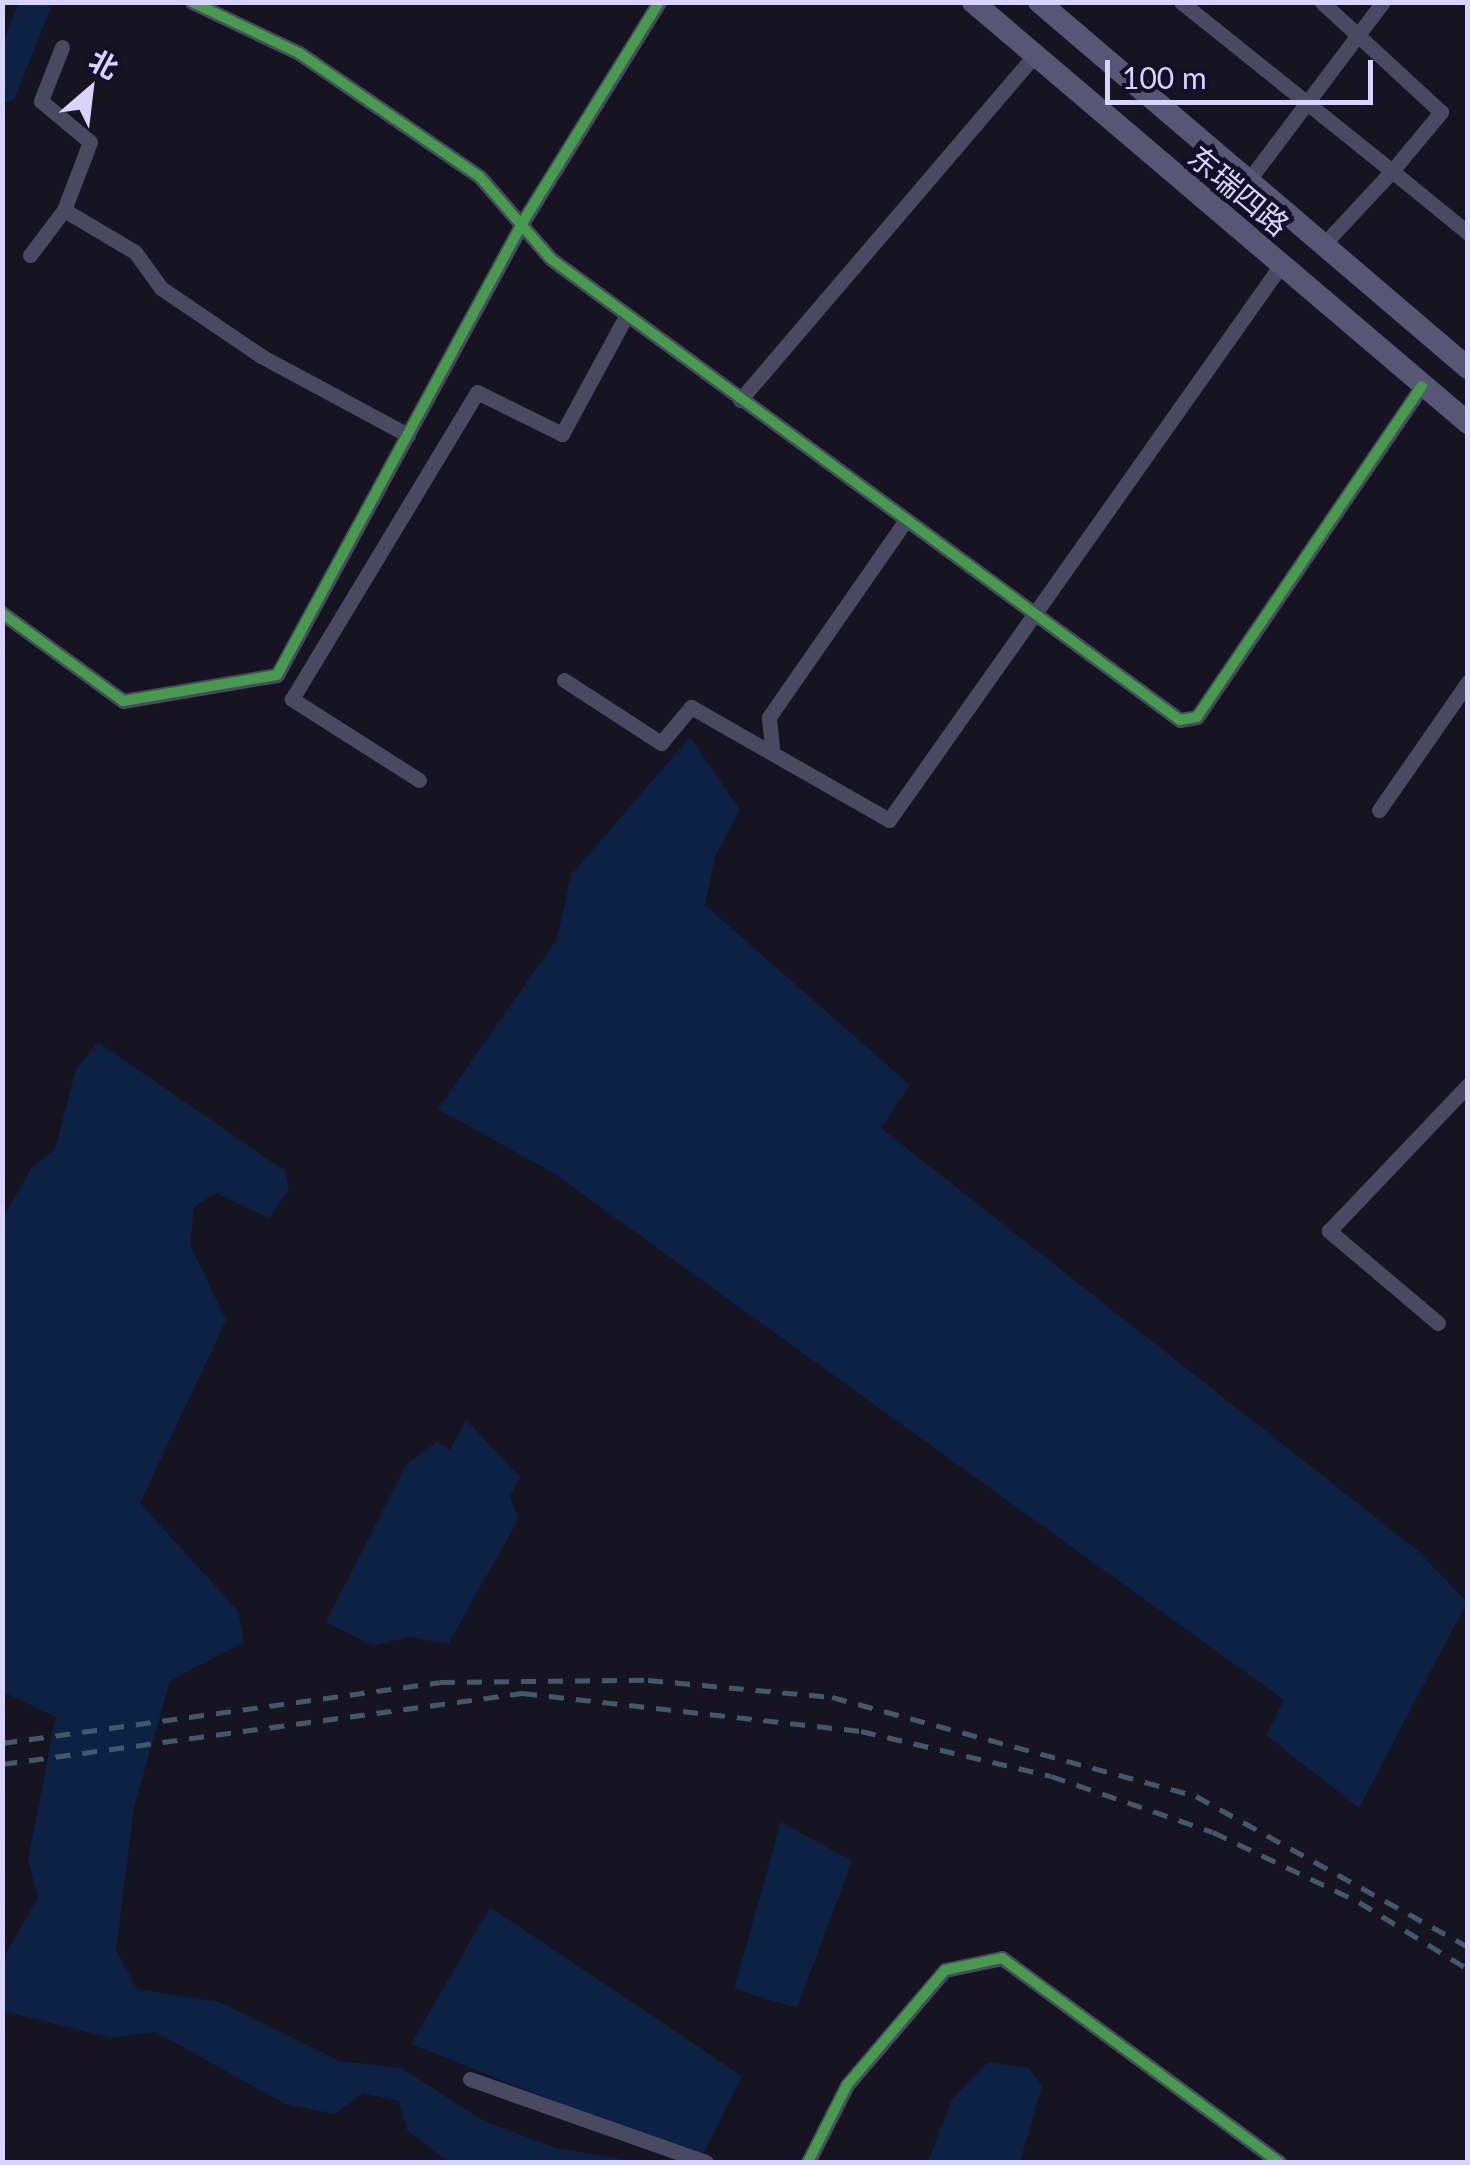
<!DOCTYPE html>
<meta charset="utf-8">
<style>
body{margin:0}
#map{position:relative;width:1470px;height:2165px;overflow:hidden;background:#161421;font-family:Lato,"Noto Sans SC",sans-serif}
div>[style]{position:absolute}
.water>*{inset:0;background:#0d2144}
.river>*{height:32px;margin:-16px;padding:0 16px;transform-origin:16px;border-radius:16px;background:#0d2144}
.street>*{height:15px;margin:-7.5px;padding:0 7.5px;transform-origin:7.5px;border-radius:7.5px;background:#4a4962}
.secondary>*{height:22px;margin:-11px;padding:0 11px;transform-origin:11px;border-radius:11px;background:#575674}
.rail>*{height:5px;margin-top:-2.5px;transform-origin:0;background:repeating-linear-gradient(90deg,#43596b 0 15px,transparent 0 27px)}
.cycleway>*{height:10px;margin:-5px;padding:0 5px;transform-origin:5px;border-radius:5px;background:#469c4c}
span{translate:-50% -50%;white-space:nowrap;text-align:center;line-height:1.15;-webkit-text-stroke:9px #130f26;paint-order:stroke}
.street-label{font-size:30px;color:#d9d4ff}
.frame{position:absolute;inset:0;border:5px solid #d9d4ff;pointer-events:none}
.north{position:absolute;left:40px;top:40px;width:100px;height:100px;-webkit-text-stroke:8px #130f26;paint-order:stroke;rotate:28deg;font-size:28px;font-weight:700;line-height:40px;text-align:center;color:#d9d4ff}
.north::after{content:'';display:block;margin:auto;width:35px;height:45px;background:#d9d4ff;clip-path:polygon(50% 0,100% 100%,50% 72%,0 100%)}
.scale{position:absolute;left:1105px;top:60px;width:268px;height:45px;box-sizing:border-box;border:5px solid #d9d4ff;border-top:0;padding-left:12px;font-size:30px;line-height:35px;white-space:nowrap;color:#d9d4ff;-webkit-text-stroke:8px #130f26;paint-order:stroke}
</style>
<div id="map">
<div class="water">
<div style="clip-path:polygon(690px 737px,740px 810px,715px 856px,705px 905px,910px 1085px,881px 1128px,1417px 1550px,1467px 1602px,1359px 1808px,1266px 1735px,1284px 1700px,552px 1172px,438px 1109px,557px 939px,571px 875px)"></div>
<div style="clip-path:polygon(98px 1042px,285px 1171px,289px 1190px,269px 1218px,216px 1193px,194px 1207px,190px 1245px,226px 1320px,140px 1503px,238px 1611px,244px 1642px,170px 1681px,134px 1807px,116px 1950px,137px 1989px,219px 2002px,340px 2061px,401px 2068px,484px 2121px,556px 2148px,638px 2162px,448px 2162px,407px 2130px,399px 2101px,363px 2093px,335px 2114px,285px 2104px,156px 2032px,111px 2038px,3px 2011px,3px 1958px,38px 1898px,28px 1859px,56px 1717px,3px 1692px,3px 1218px,32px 1167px,55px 1149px,76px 1069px)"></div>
<div style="clip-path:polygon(466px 1420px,520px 1477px,510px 1496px,518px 1520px,448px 1644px,409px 1637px,373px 1646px,326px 1622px,406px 1465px,437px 1442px,450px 1450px)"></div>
<div style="clip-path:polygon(781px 1822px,852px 1861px,797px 2008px,734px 1989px)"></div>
<div style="clip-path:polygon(490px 1907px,742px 2076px,701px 2159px,411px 2044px)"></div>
<div style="clip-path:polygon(988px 2062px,1029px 2068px,1042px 2086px,1020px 2162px,928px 2162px,952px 2099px)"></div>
</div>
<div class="river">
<div style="left:2px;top:87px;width:92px;rotate:-68.2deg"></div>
</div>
<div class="street">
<div style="left:192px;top:2px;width:119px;rotate:25.5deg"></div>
<div style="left:299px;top:53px;width:219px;rotate:34.4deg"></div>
<div style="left:480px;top:177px;width:108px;rotate:49.1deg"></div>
<div style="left:551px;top:259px;width:780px;rotate:36.24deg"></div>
<div style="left:1180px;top:720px;width:17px;rotate:-10deg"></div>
<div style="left:1197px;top:717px;width:400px;rotate:-55.8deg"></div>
<div style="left:1181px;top:2px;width:270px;rotate:38.7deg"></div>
<div style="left:1392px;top:171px;width:77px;rotate:-50.3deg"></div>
<div style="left:1441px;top:112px;width:162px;rotate:-137.3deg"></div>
<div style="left:62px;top:47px;width:58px;rotate:111.3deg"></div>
<div style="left:41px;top:101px;width:64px;rotate:39.9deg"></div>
<div style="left:90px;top:142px;width:73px;rotate:110.9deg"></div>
<div style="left:1248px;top:181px;width:224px;rotate:-53deg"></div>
<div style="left:1323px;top:245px;width:101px;rotate:-47deg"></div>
<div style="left:1392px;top:171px;width:98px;rotate:39.2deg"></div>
<div style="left:30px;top:255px;width:56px;rotate:-52.9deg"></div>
<div style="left:64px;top:210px;width:82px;rotate:30.6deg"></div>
<div style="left:135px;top:252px;width:44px;rotate:54.2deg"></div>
<div style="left:161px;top:288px;width:121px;rotate:34.2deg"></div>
<div style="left:261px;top:356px;width:167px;rotate:28.3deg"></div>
<div style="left:740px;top:400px;width:454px;rotate:-49.5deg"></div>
<div style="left:2px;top:613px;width:150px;rotate:36deg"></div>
<div style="left:123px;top:701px;width:156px;rotate:-9.6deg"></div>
<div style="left:277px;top:675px;width:518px;rotate:-61.5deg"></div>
<div style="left:524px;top:220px;width:256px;rotate:-58.2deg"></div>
<div style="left:564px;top:680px;width:116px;rotate:33deg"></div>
<div style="left:661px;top:743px;width:47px;rotate:-50.2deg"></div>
<div style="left:691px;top:707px;width:228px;rotate:29.7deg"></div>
<div style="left:889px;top:820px;width:679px;rotate:-54.77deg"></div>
<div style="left:772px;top:747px;width:30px;rotate:-96deg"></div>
<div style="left:769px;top:717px;width:236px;rotate:-55.2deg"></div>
<div style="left:419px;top:780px;width:151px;rotate:-147.5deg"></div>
<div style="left:292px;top:699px;width:358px;rotate:-58.9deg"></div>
<div style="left:477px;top:392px;width:95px;rotate:26.3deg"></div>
<div style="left:562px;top:434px;width:134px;rotate:-61.5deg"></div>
<div style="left:1379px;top:810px;width:156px;rotate:-55.2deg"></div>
<div style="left:1438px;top:1323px;width:143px;rotate:-139.8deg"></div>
<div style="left:1329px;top:1231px;width:202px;rotate:-46.4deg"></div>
<div style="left:470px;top:2079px;width:250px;rotate:19.4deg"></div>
<div style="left:808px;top:2162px;width:86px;rotate:-63.1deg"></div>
<div style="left:847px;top:2085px;width:151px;rotate:-49.6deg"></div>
<div style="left:945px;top:1970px;width:58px;rotate:-11.9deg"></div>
<div style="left:1002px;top:1958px;width:344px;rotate:36.4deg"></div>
</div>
<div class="secondary">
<div style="left:973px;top:2px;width:650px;rotate:40.38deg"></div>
<div style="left:1039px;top:2px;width:564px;rotate:40.47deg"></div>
</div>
<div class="rail">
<div style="left:2px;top:1743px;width:442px;rotate:-7.9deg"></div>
<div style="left:440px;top:1682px;width:208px;rotate:-0.6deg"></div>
<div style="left:648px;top:1680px;width:185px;rotate:5.3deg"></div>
<div style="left:832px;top:1697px;width:377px;rotate:15.2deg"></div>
<div style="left:1196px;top:1796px;width:311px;rotate:29deg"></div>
<div style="left:2px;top:1764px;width:525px;rotate:-7.77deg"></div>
<div style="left:522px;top:1693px;width:341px;rotate:6.4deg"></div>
<div style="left:861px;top:1731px;width:195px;rotate:13.3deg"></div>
<div style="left:1051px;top:1776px;width:171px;rotate:19.1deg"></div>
<div style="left:1213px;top:1832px;width:162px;rotate:25.6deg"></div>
<div style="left:1359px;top:1902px;width:128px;rotate:31.6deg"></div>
</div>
<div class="cycleway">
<div style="left:192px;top:2px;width:119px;rotate:25.5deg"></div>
<div style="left:299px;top:53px;width:219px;rotate:34.4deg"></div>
<div style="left:480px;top:177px;width:108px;rotate:49.1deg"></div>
<div style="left:551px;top:259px;width:780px;rotate:36.24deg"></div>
<div style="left:1180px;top:720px;width:17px;rotate:-10deg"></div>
<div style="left:1197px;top:717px;width:400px;rotate:-55.8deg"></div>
<div style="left:2px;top:613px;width:150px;rotate:36deg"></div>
<div style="left:123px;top:701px;width:156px;rotate:-9.6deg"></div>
<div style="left:277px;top:675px;width:518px;rotate:-61.5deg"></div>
<div style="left:524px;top:220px;width:256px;rotate:-58.2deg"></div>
<div style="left:808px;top:2162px;width:86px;rotate:-63.1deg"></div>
<div style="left:847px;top:2085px;width:151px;rotate:-49.6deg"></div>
<div style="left:945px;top:1970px;width:58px;rotate:-11.9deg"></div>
<div style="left:1002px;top:1958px;width:344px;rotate:36.4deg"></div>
</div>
<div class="street-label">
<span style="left:1239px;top:190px;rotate:40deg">东瑞四路</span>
</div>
<div class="frame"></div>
<div class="north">北</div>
<div class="scale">100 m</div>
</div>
